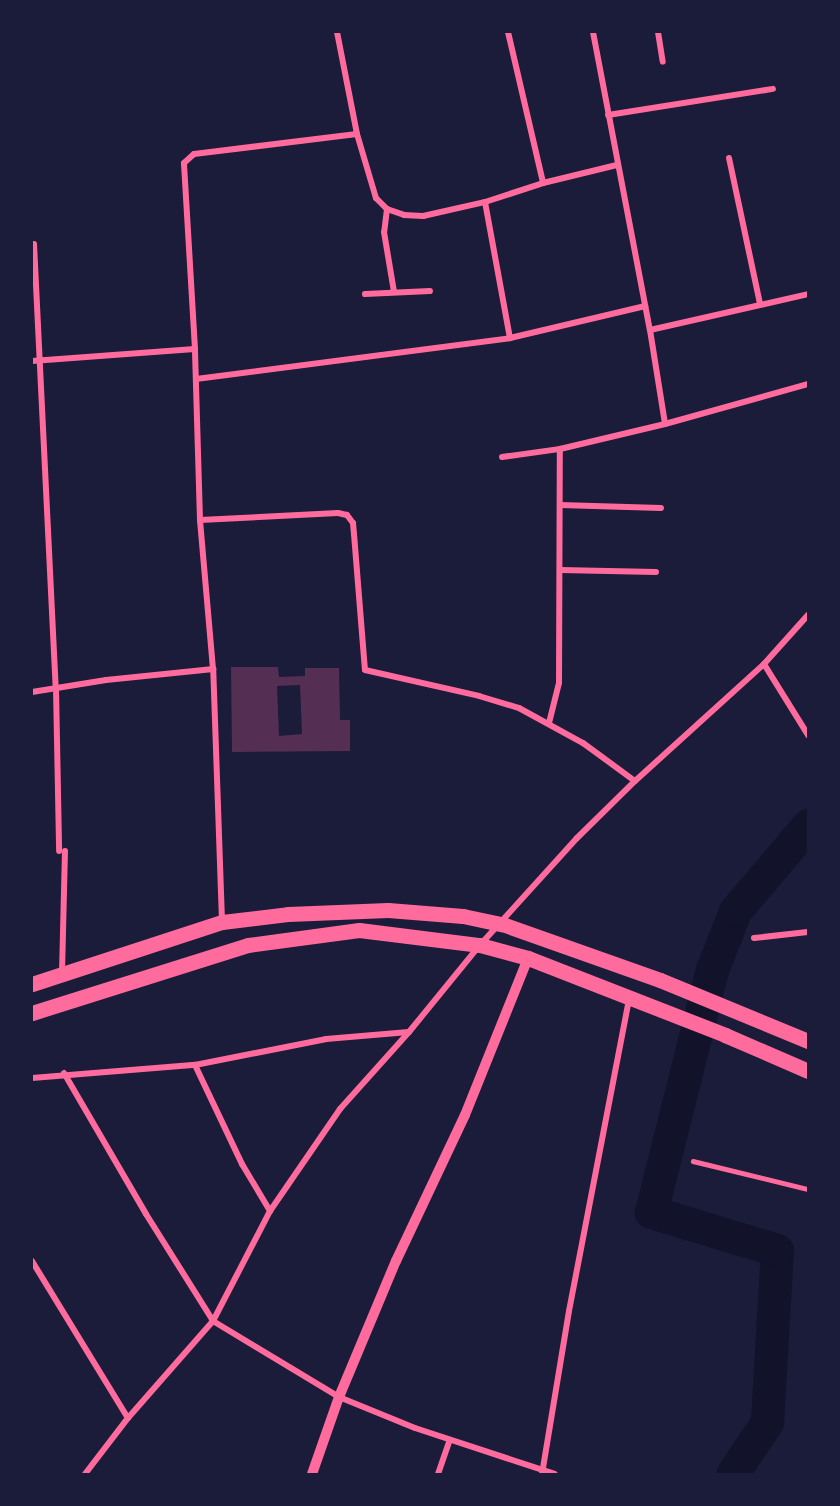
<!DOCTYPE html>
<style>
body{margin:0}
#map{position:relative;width:840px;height:1506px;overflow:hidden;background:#1b1b3a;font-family:Manrope,sans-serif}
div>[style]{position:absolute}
.river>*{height:33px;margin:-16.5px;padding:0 16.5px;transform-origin:16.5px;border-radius:16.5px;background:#12122b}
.building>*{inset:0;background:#542f53}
.service>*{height:4.5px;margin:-2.25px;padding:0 2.25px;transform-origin:2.25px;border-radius:2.25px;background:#ff6b9d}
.minor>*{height:6px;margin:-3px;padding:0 3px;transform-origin:3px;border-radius:3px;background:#ff6b9d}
.tertiary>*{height:10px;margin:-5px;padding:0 5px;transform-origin:5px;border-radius:5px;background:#ff6b9d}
.primary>*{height:15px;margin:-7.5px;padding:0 7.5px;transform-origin:7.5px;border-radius:7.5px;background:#ff6b9d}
span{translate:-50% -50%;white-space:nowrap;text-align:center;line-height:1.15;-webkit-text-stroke:4.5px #1b1b3a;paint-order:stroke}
.frame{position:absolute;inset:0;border:33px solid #1b1b3a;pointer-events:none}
</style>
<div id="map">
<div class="river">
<div style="left:732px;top:1474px;width:63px;rotate:-56.1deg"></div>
<div style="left:767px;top:1422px;width:172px;rotate:-86.7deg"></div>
<div style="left:777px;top:1250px;width:132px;rotate:-163.2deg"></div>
<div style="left:651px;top:1212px;width:250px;rotate:-75.9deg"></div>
<div style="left:712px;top:970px;width:63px;rotate:-68.7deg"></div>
<div style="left:735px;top:911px;width:113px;rotate:-49.7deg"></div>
</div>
<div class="building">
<div style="clip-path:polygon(evenodd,231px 667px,278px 667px,279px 677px,305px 676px,305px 668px,339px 668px,340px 720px,350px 720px,350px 751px,232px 752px,231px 667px,300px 685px,302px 734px,279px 736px,277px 686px,300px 685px)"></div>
</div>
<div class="service">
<div style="left:693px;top:1161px;width:118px;rotate:13.7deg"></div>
</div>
<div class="minor">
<div style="left:337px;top:32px;width:104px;rotate:78.9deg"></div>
<div style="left:508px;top:32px;width:155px;rotate:76.9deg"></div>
<div style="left:543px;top:183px;width:76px;rotate:-13.7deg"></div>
<div style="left:593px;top:32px;width:303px;rotate:79.2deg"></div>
<div style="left:650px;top:330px;width:95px;rotate:80.9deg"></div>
<div style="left:658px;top:32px;width:30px;rotate:81deg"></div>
<div style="left:608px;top:115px;width:167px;rotate:-9deg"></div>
<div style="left:729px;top:158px;width:149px;rotate:78deg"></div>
<div style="left:485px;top:202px;width:138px;rotate:79.6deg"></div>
<div style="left:510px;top:338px;width:139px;rotate:-13.3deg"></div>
<div style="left:387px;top:209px;width:23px;rotate:97deg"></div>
<div style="left:384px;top:232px;width:61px;rotate:80.5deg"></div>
<div style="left:34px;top:244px;width:445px;rotate:87.2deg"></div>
<div style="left:56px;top:688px;width:163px;rotate:88.9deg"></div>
<div style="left:365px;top:294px;width:65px;rotate:-2.6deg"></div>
<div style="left:650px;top:330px;width:162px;rotate:-12.8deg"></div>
<div style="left:32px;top:361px;width:163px;rotate:-4.2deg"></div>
<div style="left:196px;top:379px;width:317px;rotate:-7.4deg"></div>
<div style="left:502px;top:457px;width:59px;rotate:-7.9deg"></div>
<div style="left:560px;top:449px;width:108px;rotate:-13.4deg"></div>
<div style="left:665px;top:424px;width:148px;rotate:-15.6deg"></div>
<div style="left:560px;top:505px;width:101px;rotate:1.7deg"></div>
<div style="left:200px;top:520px;width:138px;rotate:-2.9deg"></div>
<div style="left:338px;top:513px;width:9px;rotate:13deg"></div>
<div style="left:347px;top:515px;width:10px;rotate:53deg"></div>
<div style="left:353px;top:523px;width:11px;rotate:85deg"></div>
<div style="left:354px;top:534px;width:136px;rotate:85.4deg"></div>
<div style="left:365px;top:670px;width:117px;rotate:12.8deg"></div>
<div style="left:479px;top:696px;width:42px;rotate:16.7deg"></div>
<div style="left:519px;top:708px;width:73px;rotate:28.7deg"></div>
<div style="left:583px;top:743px;width:64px;rotate:36.2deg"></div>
<div style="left:560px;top:570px;width:96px;rotate:1.2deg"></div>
<div style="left:764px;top:664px;width:84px;rotate:58.2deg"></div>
<div style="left:32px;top:692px;width:75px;rotate:-9.2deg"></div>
<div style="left:106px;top:680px;width:108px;rotate:-5.9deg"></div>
<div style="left:549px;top:723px;width:41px;rotate:-76deg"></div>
<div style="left:559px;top:683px;width:234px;rotate:-89.8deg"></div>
<div style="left:222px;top:921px;width:252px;rotate:-92deg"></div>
<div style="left:213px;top:669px;width:150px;rotate:-95deg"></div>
<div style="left:200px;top:520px;width:171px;rotate:-91.7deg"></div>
<div style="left:195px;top:349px;width:186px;rotate:-93.4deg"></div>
<div style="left:184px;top:163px;width:13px;rotate:-42deg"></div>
<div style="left:194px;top:154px;width:164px;rotate:-7deg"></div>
<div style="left:357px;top:134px;width:67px;rotate:73.5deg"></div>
<div style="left:376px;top:198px;width:16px;rotate:45deg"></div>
<div style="left:387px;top:209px;width:18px;rotate:19deg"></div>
<div style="left:404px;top:215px;width:19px;rotate:3deg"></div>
<div style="left:423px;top:216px;width:64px;rotate:-12.7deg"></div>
<div style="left:485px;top:202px;width:61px;rotate:-18.1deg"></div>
<div style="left:754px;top:938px;width:54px;rotate:-6.3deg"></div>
<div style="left:62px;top:973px;width:122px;rotate:-88.6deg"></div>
<div style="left:195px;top:1065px;width:110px;rotate:64.6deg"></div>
<div style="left:242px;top:1164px;width:55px;rotate:59.2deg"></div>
<div style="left:64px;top:1073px;width:163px;rotate:59.8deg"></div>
<div style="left:146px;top:1214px;width:126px;rotate:57.9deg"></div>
<div style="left:213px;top:1321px;width:147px;rotate:31.1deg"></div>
<div style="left:339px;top:1397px;width:82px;rotate:22.2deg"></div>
<div style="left:415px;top:1428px;width:147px;rotate:18.2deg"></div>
<div style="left:32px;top:1078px;width:164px;rotate:-4.6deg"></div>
<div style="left:195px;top:1065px;width:134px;rotate:-11.2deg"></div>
<div style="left:326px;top:1039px;width:83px;rotate:-4.8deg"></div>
<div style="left:32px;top:1261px;width:184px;rotate:58.6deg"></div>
<div style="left:85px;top:1474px;width:71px;rotate:-52.5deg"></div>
<div style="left:128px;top:1418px;width:129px;rotate:-48.8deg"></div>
<div style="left:213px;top:1321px;width:124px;rotate:-62.6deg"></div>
<div style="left:270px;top:1211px;width:124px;rotate:-55.5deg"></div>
<div style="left:340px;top:1109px;width:103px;rotate:-48.1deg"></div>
<div style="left:409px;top:1032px;width:112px;rotate:-50.8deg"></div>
<div style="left:480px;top:945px;width:144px;rotate:-47.8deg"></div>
<div style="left:577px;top:838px;width:81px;rotate:-44.5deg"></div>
<div style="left:635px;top:781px;width:174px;rotate:-42.2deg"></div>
<div style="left:764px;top:664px;width:66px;rotate:-48.1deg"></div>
<div style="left:438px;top:1474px;width:36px;rotate:-71deg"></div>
<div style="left:542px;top:1474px;width:165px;rotate:-80.6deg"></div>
<div style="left:569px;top:1311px;width:318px;rotate:-79.1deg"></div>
</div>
<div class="tertiary">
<div style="left:312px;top:1474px;width:82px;rotate:-70.7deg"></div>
<div style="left:339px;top:1397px;width:147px;rotate:-67.3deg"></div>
<div style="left:396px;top:1261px;width:161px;rotate:-64.7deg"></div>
<div style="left:465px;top:1115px;width:169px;rotate:-68.1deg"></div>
</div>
<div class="primary">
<div style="left:32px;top:984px;width:200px;rotate:-18.1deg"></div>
<div style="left:222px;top:922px;width:66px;rotate:-6.9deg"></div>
<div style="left:288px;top:914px;width:100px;rotate:-2.3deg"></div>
<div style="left:388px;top:910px;width:75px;rotate:4.6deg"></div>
<div style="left:463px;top:916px;width:40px;rotate:12deg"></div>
<div style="left:502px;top:924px;width:168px;rotate:19.5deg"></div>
<div style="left:660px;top:980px;width:160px;rotate:22.4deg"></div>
<div style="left:32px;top:1013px;width:226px;rotate:-17.5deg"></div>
<div style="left:248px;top:945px;width:112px;rotate:-7.7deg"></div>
<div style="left:359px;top:930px;width:122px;rotate:7.1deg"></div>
<div style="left:480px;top:945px;width:50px;rotate:15.2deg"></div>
<div style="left:528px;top:958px;width:212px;rotate:21.3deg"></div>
<div style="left:725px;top:1035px;width:90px;rotate:23.4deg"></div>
</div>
<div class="frame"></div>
</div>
